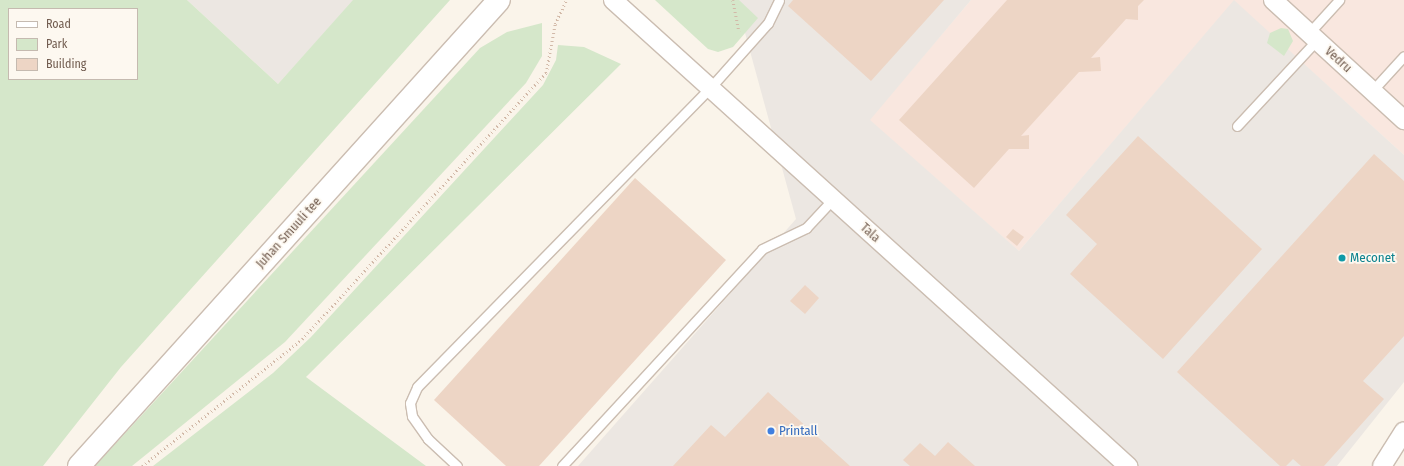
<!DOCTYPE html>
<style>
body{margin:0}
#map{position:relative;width:1404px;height:466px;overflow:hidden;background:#faf4ea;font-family:"Fira Sans Condensed",sans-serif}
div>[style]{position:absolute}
.commercial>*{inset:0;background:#f9e7df}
.industrial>*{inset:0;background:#ece7e2}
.green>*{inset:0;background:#d5e7ca}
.building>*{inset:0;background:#edd5c5}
.path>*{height:2.5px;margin-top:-1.25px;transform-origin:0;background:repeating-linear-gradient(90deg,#d2b9a8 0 1px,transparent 0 4px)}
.roads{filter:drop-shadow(1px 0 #cbbdb1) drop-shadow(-1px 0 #cbbdb1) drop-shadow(0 1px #cbbdb1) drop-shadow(0 -1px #cbbdb1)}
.lane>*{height:9px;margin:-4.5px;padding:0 4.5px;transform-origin:4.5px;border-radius:4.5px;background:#fff}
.street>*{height:18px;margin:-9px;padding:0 9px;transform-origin:9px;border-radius:9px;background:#fff}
.secondary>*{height:22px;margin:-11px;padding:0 11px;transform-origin:11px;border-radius:11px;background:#fff}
.dots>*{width:11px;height:11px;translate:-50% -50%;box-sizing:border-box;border:2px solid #fdf8f0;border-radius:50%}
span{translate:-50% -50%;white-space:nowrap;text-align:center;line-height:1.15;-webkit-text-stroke:3.5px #fdf8f0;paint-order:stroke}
.street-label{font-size:13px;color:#725d50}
.culture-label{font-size:13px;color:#0d838f}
.left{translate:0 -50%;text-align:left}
.shop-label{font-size:13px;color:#366cbe}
.legend{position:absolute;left:8px;top:8px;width:130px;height:72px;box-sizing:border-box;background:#fdf8f0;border:1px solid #c5bab0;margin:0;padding:5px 7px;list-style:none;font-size:12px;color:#725d50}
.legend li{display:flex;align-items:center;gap:8px;height:20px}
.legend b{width:20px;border:1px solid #c5bab0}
</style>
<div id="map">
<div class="commercial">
<div style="clip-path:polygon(971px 0,1404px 0,1404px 155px,1234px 1px,1019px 251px,869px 120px)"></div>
</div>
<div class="industrial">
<div style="clip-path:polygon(187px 0,354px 0,278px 84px)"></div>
<div style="clip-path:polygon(736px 0,971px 0,870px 120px,1019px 251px,1234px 0,1404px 155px,1404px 382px,1337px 466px,578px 466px,796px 219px)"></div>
</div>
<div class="green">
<div style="clip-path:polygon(evenodd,0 0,187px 0,278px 84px,353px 0,450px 0,121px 367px,43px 466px,0 466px,0 0,9px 9px,137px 9px,137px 79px,9px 79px,9px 9px)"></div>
<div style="clip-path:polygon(655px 0,739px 0,758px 18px,733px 47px,718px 52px,708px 49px)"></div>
<div style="clip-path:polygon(542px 23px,542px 56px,526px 83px,285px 342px,132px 466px,95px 466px,480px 48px,507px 32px)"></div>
<div style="clip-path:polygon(1281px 28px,1288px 29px,1293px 41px,1284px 56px,1267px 43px,1270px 33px)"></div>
<div style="clip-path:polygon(558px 45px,584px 47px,621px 64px,306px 377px,426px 466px,153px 466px,273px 373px,311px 337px,543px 85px,556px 60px)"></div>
</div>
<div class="building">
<div style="clip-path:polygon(793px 0,944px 0,871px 81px,788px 6px)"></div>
<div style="clip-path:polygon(1007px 0,1144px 0,1138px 6px,1138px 20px,1126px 19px,1091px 58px,1100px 57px,1101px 71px,1079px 72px,1021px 136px,1029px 135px,1029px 149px,1009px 149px,974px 188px,899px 120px)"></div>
<div style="clip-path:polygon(1138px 136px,1262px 249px,1163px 359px,1070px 274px,1097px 244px,1066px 215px)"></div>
<div style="clip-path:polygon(1374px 154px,1404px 181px,1404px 336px,1363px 381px,1384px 399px,1324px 466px,1301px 466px,1293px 459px,1286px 466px,1280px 466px,1177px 372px)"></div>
<div style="clip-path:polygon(635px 178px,726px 260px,539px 466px,506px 466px,434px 400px)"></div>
<div style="clip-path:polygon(1013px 229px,1024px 237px,1017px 246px,1006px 237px)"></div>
<div style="clip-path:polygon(805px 285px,819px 298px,805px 314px,790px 301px)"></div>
<div style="clip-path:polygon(768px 392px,850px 466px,673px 466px,711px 425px,725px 437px)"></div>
<div style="clip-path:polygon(948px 442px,975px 466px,910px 466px,903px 460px,920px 443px,935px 456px)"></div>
</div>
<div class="path">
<div style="left:733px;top:0;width:32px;rotate:79deg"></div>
<div style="left:142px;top:466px;width:204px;rotate:-38.4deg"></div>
<div style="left:302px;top:339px;width:361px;rotate:-47.5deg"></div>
<div style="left:546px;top:73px;width:50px;rotate:-79.6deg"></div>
<div style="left:555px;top:24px;width:26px;rotate:-65deg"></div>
</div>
<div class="roads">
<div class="lane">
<div style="left:1309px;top:33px;width:45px;rotate:-47.7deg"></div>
<div style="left:1372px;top:91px;width:47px;rotate:-47.6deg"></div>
<div style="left:1237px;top:126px;width:117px;rotate:-47.1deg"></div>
<div style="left:457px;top:466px;width:40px;rotate:-137deg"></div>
<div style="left:428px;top:439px;width:28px;rotate:-125deg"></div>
<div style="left:412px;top:416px;width:13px;rotate:-99deg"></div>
<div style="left:410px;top:403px;width:17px;rotate:-66deg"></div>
<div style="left:417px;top:387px;width:419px;rotate:-45.6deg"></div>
<div style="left:710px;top:88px;width:87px;rotate:-48.3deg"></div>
<div style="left:768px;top:23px;width:25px;rotate:-64deg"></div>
<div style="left:562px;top:466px;width:295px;rotate:-47.3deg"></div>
<div style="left:762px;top:249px;width:49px;rotate:-25.5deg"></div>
<div style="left:806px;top:228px;width:40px;rotate:-47deg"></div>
</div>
<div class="street">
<div style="left:613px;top:0;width:695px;rotate:42.14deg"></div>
<div style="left:1273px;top:0;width:178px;rotate:42.5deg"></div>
<div style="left:1382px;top:466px;width:41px;rotate:-57.8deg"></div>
</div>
<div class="secondary">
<div style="left:79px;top:466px;width:627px;rotate:-47.97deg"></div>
</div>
</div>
<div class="dots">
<div style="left:1342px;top:258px;background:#0f9aa8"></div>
<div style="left:771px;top:431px;background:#3f7fe0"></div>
</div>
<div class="street-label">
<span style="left:1338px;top:60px;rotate:42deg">Vedru</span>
<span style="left:289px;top:233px;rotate:-48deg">Juhan Smuuli tee</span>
<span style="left:870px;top:233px;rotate:42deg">Tala</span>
</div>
<div class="culture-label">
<span class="left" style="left:1350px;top:258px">Meconet</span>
</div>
<div class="shop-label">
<span class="left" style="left:779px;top:431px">Printall</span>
</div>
<ul class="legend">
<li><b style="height:5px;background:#fff"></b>Road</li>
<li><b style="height:11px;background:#d5e7ca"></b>Park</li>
<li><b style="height:11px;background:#edd5c5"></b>Building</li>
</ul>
</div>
